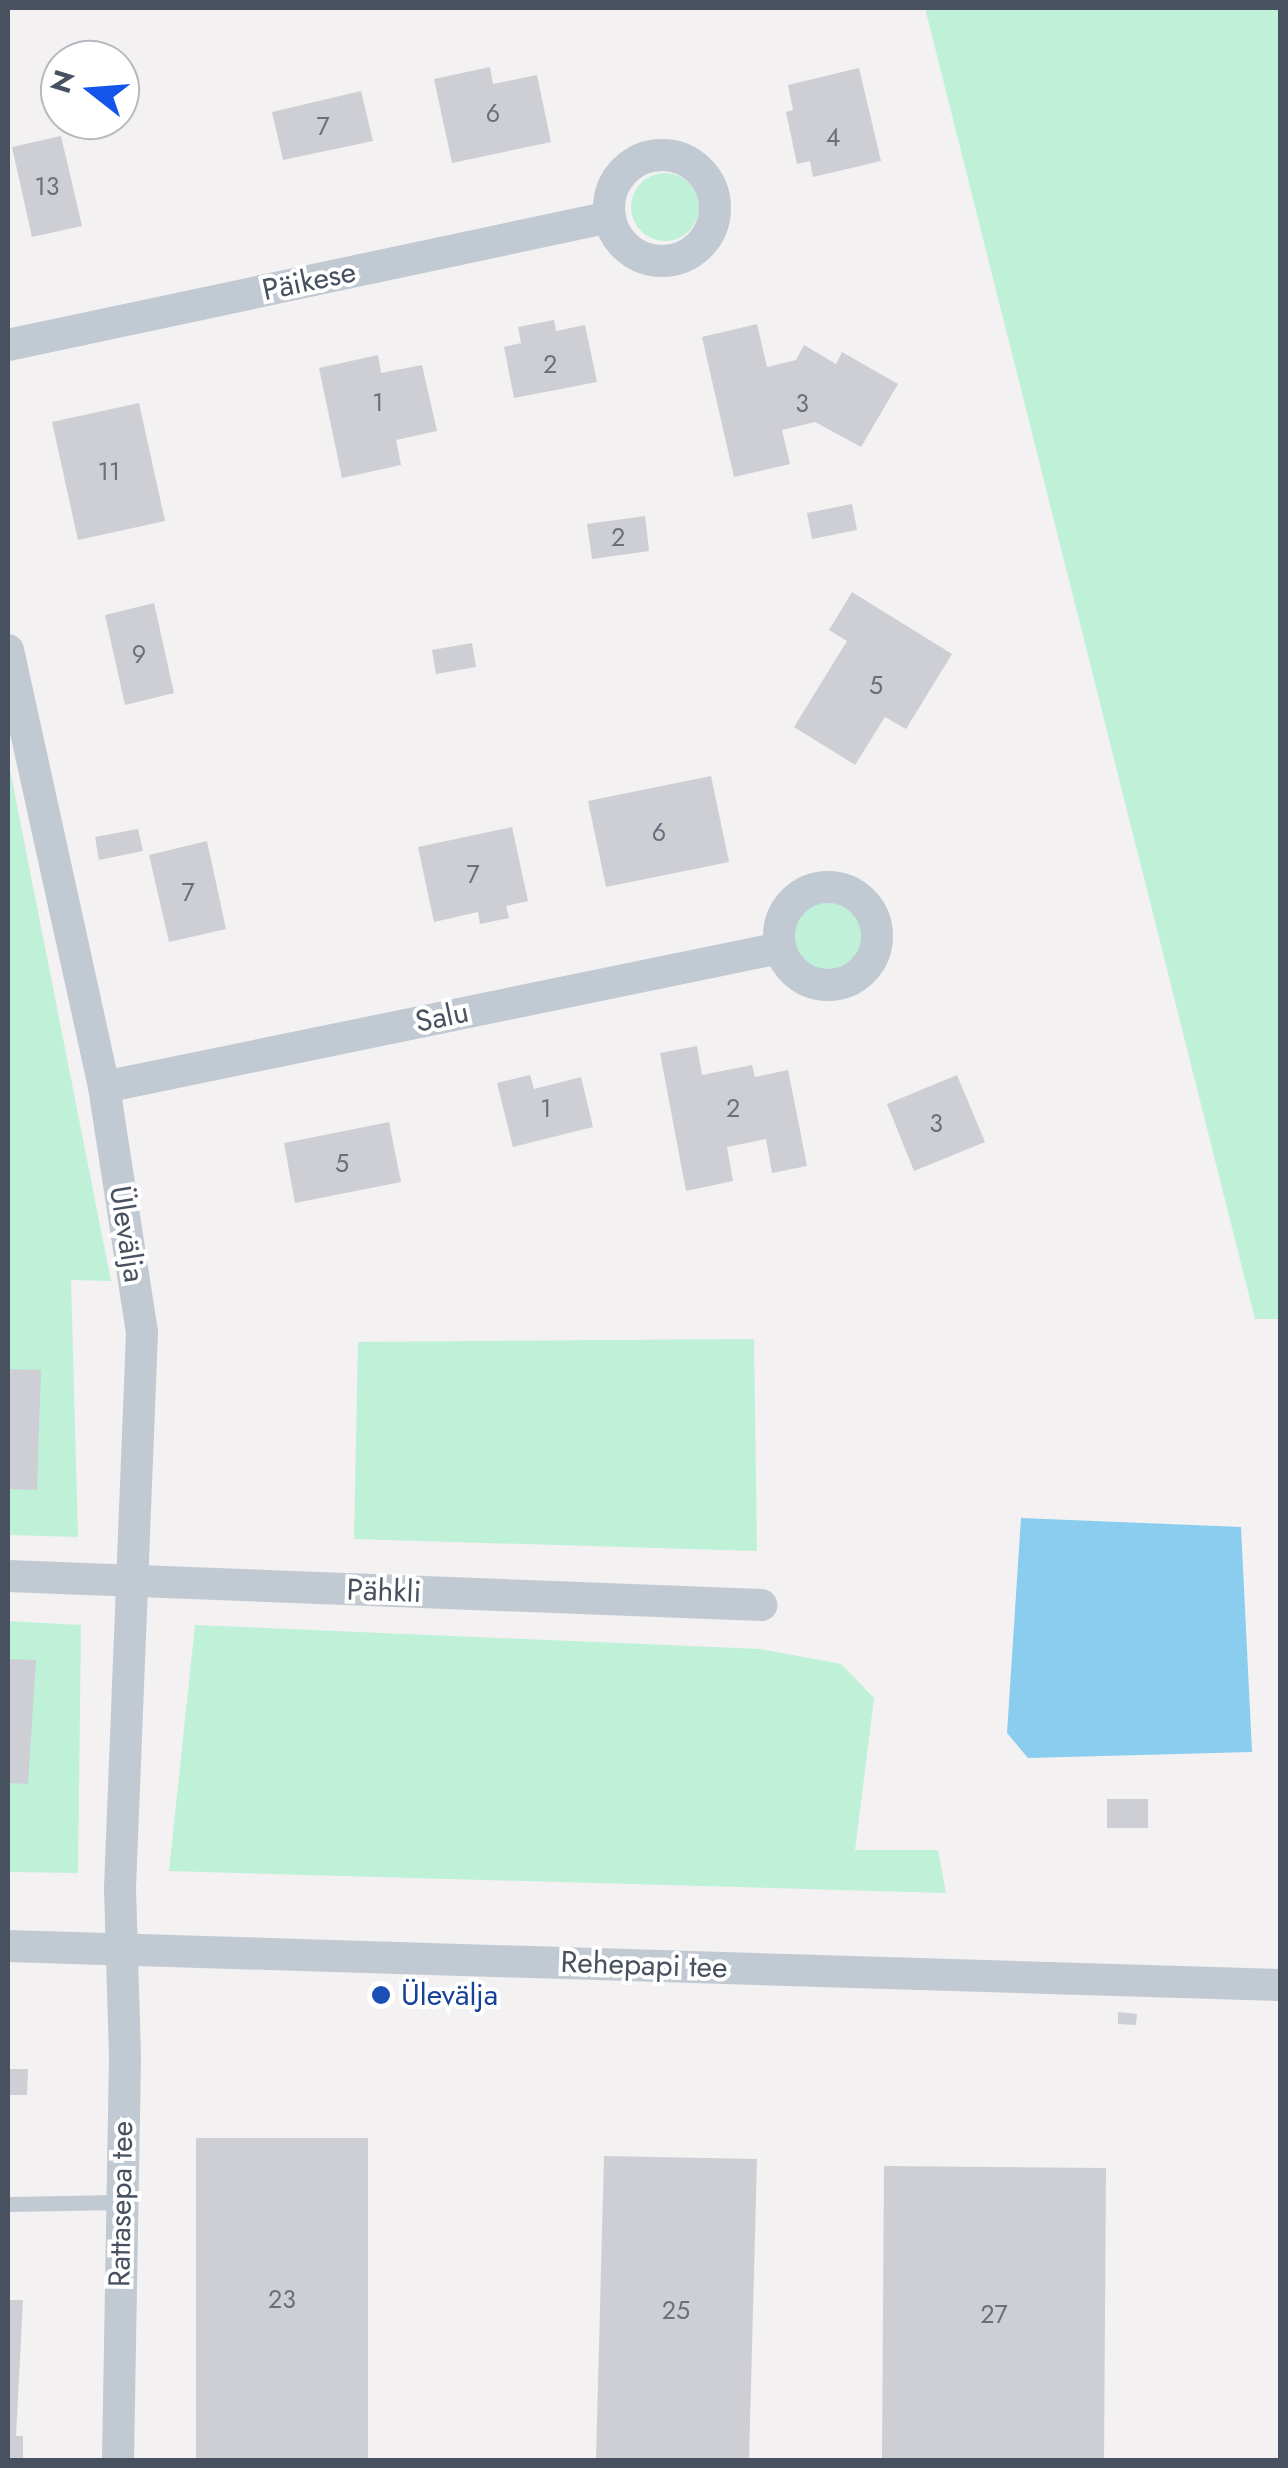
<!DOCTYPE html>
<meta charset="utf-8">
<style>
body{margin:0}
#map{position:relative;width:1288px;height:2468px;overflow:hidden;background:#f3f1f1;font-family:Jost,sans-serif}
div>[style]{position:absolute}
.green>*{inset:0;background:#bff1d9}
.round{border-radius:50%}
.water>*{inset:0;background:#8acdef}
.building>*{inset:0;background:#cdcfd5}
.lane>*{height:15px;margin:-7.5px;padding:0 7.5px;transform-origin:7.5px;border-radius:7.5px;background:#c1c9d3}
.street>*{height:32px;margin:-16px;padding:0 16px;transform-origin:16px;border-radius:16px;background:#c1c9d3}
.street>.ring{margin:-16px;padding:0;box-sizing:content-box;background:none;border:32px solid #c1c9d3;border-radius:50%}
.dots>*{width:28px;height:28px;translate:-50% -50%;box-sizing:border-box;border:5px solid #fff;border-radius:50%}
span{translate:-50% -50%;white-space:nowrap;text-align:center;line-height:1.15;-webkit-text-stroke:8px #fff;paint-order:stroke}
.number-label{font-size:25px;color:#69707c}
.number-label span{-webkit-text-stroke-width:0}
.street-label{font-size:30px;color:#48515f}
.transit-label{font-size:30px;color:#164399}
.left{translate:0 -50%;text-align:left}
.frame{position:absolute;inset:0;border:10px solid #48515f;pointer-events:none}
.north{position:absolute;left:40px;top:40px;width:100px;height:100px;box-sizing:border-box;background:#fff;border:2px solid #b6b9bf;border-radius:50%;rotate:287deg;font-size:28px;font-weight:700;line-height:40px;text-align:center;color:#48515f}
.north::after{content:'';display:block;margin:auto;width:35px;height:45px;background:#1354eb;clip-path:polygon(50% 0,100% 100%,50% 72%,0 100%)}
</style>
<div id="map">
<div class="green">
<div style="clip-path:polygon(925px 8px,1280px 8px,1280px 1319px,1255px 1319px)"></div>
<div class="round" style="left:631px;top:173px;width:68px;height:68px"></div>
<div style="clip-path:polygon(8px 760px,111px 1281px,71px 1280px,78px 1537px,8px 1535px)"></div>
<div class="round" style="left:793px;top:901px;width:70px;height:70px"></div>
<div style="clip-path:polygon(754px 1339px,757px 1551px,354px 1539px,358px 1342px)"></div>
<div style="clip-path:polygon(8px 1621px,81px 1625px,78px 1873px,8px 1872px)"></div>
<div style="clip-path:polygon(195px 1625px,760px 1649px,841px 1664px,874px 1698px,855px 1850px,938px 1850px,946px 1893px,169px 1871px)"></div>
</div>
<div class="water">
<div style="clip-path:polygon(1021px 1518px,1241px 1527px,1252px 1752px,1028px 1758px,1007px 1733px)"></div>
</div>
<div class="building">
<div style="clip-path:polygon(490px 67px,493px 84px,537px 75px,551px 142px,452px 163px,434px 79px)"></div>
<div style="clip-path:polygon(859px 68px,881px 161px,813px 177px,810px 161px,797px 164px,786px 112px,793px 110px,788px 85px)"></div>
<div style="clip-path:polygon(361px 91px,373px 141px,283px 160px,272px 112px)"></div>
<div style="clip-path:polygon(61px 136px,82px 226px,32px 237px,12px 147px)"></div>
<div style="clip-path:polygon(554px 320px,556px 331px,585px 325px,597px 382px,514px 398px,504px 347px,521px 343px,518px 327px)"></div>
<div style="clip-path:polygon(757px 324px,767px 367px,796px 360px,804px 345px,836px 364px,842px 352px,898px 384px,861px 447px,815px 422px,782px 430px,790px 464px,734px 477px,702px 337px)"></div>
<div style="clip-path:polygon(378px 355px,381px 373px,422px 365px,437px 431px,396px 440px,401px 465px,342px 478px,319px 368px)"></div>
<div style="clip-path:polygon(139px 403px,165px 521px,78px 540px,52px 422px)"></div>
<div style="clip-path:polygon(852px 504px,857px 530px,812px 539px,807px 513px)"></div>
<div style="clip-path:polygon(645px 516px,649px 551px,592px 559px,587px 524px)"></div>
<div style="clip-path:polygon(852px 592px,952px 654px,906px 729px,885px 717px,855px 765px,794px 727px,847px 641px,829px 630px)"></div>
<div style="clip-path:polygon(154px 603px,174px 693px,125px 705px,105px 615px)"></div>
<div style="clip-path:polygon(472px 643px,476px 667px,436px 674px,432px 650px)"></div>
<div style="clip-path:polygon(711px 776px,729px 862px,606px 887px,588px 801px)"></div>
<div style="clip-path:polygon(512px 827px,528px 901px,506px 906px,509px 918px,480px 924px,478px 912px,434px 922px,418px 847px)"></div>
<div style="clip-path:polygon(138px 829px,143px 851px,99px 860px,95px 837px)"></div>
<div style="clip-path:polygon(207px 841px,226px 929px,169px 942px,149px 855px)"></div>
<div style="clip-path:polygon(697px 1046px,702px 1075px,752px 1065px,755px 1077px,788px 1070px,807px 1166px,772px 1173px,766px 1139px,727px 1147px,733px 1181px,686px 1191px,660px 1053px)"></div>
<div style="clip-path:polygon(530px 1075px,534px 1089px,581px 1077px,593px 1127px,513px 1147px,497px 1083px)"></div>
<div style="clip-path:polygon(957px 1075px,985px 1142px,914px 1171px,887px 1104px)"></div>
<div style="clip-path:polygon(389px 1122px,401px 1182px,295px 1203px,284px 1143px)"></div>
<div style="clip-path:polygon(8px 1369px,41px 1370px,37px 1490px,8px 1489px)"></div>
<div style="clip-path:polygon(8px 1659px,36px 1660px,28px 1784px,8px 1783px)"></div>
<div style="clip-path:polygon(1107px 1799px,1148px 1799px,1148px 1828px,1107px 1828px)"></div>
<div style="clip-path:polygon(1118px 2012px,1137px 2014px,1136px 2025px,1118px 2024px)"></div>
<div style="clip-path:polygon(8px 2069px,28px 2069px,27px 2095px,8px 2095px)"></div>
<div style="clip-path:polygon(196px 2138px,368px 2138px,368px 2460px,196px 2460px)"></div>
<div style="clip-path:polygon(604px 2156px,757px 2159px,749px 2460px,596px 2460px)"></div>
<div style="clip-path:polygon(884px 2166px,1106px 2168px,1104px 2460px,882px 2460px)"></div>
<div style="clip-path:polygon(8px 2300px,23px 2300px,16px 2436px,23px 2436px,23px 2460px,8px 2460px)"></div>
</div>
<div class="lane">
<div style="left:8px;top:2204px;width:112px;rotate:-1deg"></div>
</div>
<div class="street">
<div class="ring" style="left:609px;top:155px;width:74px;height:74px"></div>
<div style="left:8px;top:345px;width:615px;rotate:-12deg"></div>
<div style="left:8px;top:650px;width:447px;rotate:77.6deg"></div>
<div style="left:104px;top:1087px;width:249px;rotate:81.2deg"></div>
<div style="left:142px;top:1333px;width:555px;rotate:92.27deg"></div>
<div style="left:120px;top:1888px;width:170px;rotate:88.3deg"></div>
<div style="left:125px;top:2058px;width:402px;rotate:91deg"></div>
<div class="ring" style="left:779px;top:887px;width:66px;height:66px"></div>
<div style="left:104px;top:1087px;width:690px;rotate:-11.62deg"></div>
<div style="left:8px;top:1576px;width:754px;rotate:2.21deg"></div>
<div style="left:8px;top:1946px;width:1273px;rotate:1.76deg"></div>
</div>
<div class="dots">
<div style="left:381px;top:1995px;background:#1a4fb4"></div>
</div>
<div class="number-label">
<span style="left:493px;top:113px">6</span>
<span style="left:323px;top:126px">7</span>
<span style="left:833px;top:137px">4</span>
<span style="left:47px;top:186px">13</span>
<span style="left:550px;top:364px">2</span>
<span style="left:378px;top:402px">1</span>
<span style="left:802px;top:403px">3</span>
<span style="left:109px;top:471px">11</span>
<span style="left:618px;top:537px">2</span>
<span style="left:139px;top:654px">9</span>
<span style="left:876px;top:685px">5</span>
<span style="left:659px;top:832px">6</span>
<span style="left:473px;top:874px">7</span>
<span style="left:188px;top:892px">7</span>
<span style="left:546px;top:1108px">1</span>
<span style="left:733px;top:1108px">2</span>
<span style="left:936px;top:1123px">3</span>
<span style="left:342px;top:1163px">5</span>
<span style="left:282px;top:2299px">23</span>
<span style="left:676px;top:2310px">25</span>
<span style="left:994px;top:2314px">27</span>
</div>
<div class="street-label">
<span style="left:309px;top:281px;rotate:-12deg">Päikese</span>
<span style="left:442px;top:1017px;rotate:-12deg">Salu</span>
<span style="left:127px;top:1234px;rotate:81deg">Ülevälja</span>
<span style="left:384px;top:1591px;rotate:2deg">Pähkli</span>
<span style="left:644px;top:1965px;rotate:2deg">Rehepapi tee</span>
<span style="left:121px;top:2204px;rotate:-89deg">Rattasepa tee</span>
</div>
<div class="transit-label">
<span class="left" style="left:401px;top:1995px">Ülevälja</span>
</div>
<div class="frame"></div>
<div class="north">N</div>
</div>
